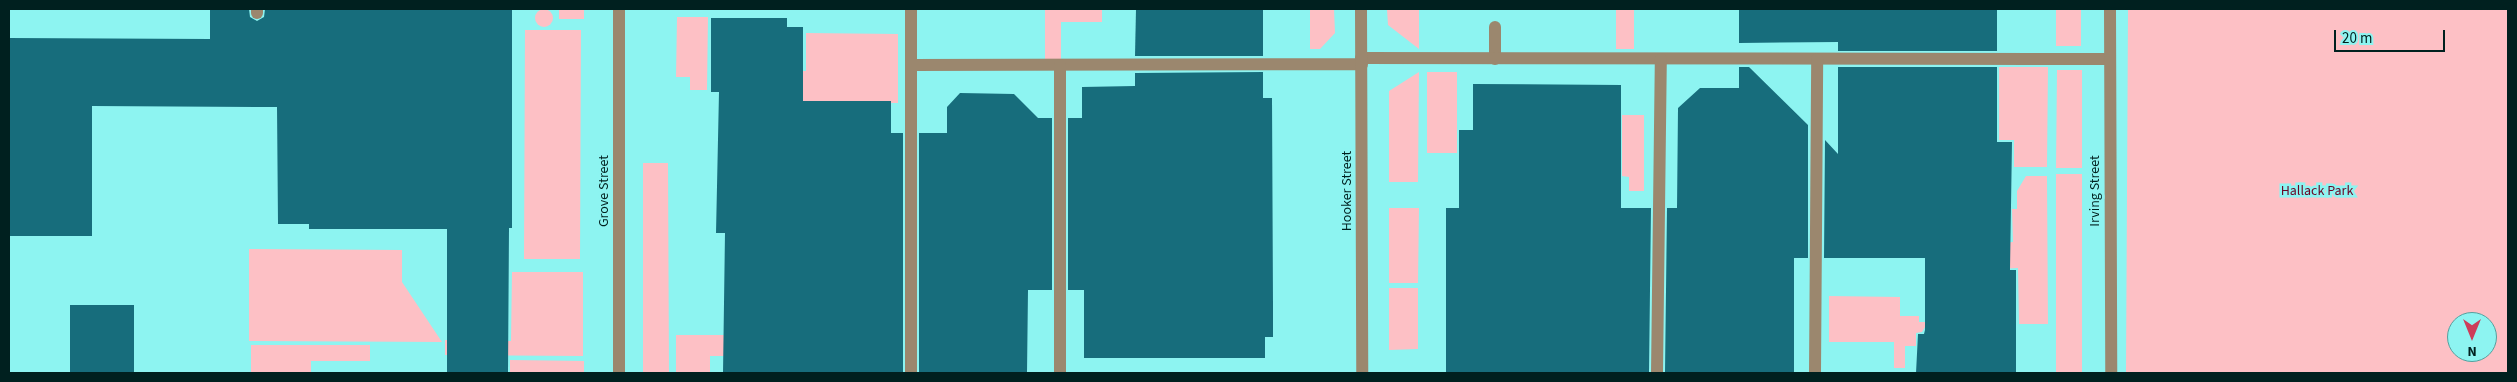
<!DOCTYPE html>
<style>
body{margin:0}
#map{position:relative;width:2517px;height:382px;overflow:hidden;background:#8df4f1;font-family:"Source Sans 3",sans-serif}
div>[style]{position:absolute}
.green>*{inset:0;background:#fdc0c5}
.round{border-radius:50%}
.building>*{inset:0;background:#176d7c}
.service>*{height:12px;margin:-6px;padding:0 6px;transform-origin:6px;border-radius:6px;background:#9b876e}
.minor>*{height:12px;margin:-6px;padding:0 6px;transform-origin:6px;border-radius:6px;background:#9b876e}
.tertiary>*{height:12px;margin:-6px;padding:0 6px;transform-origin:6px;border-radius:6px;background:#9b876e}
span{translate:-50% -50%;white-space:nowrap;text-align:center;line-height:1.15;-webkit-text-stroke:5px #8df4f1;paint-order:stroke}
.street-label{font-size:14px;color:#00201f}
.park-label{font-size:14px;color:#6a0624}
.frame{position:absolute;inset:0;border:10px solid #00201f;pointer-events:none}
.north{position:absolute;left:2447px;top:312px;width:50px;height:50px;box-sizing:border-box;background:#8df4f1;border:1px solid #559f9d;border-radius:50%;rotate:180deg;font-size:14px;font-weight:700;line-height:20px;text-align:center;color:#00201f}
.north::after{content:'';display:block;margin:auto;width:18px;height:22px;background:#cd3d5a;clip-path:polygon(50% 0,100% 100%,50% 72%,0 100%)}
.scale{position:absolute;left:2334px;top:30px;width:111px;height:22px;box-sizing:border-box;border:2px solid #00201f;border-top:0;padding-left:6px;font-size:15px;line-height:18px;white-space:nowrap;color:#00201f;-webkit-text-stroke:4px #8df4f1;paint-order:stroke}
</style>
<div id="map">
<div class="green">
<div class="round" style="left:535px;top:9px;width:18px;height:18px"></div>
<div style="clip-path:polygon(559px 9px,584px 9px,584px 19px,559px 19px)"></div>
<div style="clip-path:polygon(1045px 9px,1102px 9px,1102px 22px,1061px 22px,1061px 61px,1045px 61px)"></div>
<div style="clip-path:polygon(1310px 9px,1334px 9px,1335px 33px,1320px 49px,1310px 49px)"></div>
<div style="clip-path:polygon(1387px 9px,1419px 9px,1419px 49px,1388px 25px)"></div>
<div style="clip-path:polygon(1616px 9px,1634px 9px,1634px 49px,1616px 49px)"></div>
<div style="clip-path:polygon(2056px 9px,2081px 9px,2081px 46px,2056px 46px)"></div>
<div style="clip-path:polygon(evenodd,2128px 9px,2508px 9px,2508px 373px,2126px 373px,2128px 9px,2457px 322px,2487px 322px,2487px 352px,2457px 352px,2457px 322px)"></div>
<div style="clip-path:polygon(677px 17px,708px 17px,707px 90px,690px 90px,690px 77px,676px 77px)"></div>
<div style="clip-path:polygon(525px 30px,581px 30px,580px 259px,524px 259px)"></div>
<div style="clip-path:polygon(806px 33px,898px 34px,898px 103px,789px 102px,790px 71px,806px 71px)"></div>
<div style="clip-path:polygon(1999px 67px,2048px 67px,2047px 167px,2014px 167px,2014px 140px,1999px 140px)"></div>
<div style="clip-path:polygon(2057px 70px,2082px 70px,2082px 168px,2056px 168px)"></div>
<div style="clip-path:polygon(1419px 72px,1418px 182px,1389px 182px,1389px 91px)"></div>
<div style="clip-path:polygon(1427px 72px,1457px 72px,1457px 153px,1427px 153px)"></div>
<div style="clip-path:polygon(1622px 115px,1644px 115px,1644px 191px,1629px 191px,1629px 177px,1622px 176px)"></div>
<div style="clip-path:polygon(643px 163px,668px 163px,669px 373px,643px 373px)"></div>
<div style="clip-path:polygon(2056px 174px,2082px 174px,2082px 373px,2056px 373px)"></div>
<div style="clip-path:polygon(2026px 176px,2047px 176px,2048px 324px,2019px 324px,2018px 268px,1997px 269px,1996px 243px,2013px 242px,2012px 209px,2017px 209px,2017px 191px)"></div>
<div style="clip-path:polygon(1389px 208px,1419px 208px,1418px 283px,1389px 283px)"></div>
<div style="clip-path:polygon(249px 249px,402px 250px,402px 282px,442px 342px,249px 341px)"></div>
<div style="clip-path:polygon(512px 272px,583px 272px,583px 356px,445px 355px,445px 340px,511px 341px)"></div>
<div style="clip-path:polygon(1389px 288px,1418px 288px,1418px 349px,1389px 350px)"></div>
<div style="clip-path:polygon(1829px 296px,1900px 297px,1900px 316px,1919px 316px,1919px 322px,1928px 322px,1922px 332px,1916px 333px,1916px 346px,1905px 346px,1905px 368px,1894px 368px,1894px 342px,1829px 342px)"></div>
<div style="clip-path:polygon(676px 335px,778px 335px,841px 356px,710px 356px,710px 373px,676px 373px)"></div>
<div style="clip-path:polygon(251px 345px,370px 345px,370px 361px,311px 361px,311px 373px,251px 373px)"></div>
<div style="clip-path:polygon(510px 360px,584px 361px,584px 373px,510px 373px)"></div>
</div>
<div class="building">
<div style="clip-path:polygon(210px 9px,249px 9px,250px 17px,257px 21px,264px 17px,265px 9px,512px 9px,512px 228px,509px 228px,508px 373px,447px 373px,447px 229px,309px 229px,309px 224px,278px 224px,277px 107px,92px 106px,92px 236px,9px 236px,9px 38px,210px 39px)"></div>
<div style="clip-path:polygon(1136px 9px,1263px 9px,1263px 56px,1135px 56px)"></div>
<div style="clip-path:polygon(1739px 9px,1997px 9px,1997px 51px,1838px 51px,1838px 42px,1739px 43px)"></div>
<div style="clip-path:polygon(711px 18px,787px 18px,787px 27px,803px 27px,803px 101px,891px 101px,891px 133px,903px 133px,903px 373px,723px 373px,725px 233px,716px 233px,719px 92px,711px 92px)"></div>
<div style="clip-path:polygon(1739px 67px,1749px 67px,1808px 125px,1808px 258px,1794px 258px,1794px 373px,1665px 373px,1667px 208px,1677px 208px,1678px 108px,1700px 88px,1739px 88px)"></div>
<div style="clip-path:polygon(1838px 67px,1997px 67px,1997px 142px,2012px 142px,2010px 270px,2016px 270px,2016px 373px,1916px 373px,1918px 334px,1924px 334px,1925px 330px,1925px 258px,1824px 258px,1825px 140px,1838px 154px)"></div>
<div style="clip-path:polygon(1263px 72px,1263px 98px,1272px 98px,1273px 304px,1273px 337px,1265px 337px,1265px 358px,1084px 358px,1084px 290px,1068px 290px,1068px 118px,1082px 118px,1082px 87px,1135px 86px,1135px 73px)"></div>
<div style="clip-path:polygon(1473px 84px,1621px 85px,1621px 208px,1651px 208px,1649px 373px,1446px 373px,1446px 208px,1459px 208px,1459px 130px,1473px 130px)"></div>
<div style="clip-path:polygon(960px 93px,1014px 94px,1038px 118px,1052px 118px,1052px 290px,1028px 290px,1027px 373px,919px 373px,919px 133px,947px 133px,947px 107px)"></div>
<div style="clip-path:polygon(70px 305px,134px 305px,134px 373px,70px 373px)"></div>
</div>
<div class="service">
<div style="left:257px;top:9px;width:4px;rotate:90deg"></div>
<div style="left:1495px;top:27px;width:32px;rotate:90deg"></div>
<div style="left:1361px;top:58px;width:749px;rotate:0.08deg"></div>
<div style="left:911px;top:65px;width:451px;rotate:-0.1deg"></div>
<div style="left:1060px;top:65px;width:308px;rotate:90deg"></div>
<div style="left:911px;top:373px;width:364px;rotate:-90deg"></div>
<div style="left:1657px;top:373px;width:314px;rotate:-89.3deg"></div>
<div style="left:1815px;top:373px;width:314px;rotate:-89.6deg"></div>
</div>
<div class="minor">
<div style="left:619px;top:9px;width:364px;rotate:90deg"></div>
<div style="left:1361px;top:9px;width:364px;rotate:89.8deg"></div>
</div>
<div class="tertiary">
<div style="left:2110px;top:9px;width:364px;rotate:89.8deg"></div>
</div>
<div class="street-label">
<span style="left:604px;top:191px;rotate:-90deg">Grove Street</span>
<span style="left:1347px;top:191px;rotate:-90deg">Hooker Street</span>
<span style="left:2095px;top:191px;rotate:-90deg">Irving Street</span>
</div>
<div class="park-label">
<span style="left:2317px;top:191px">Hallack Park</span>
</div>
<div class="frame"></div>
<div class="north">N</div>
<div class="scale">20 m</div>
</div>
